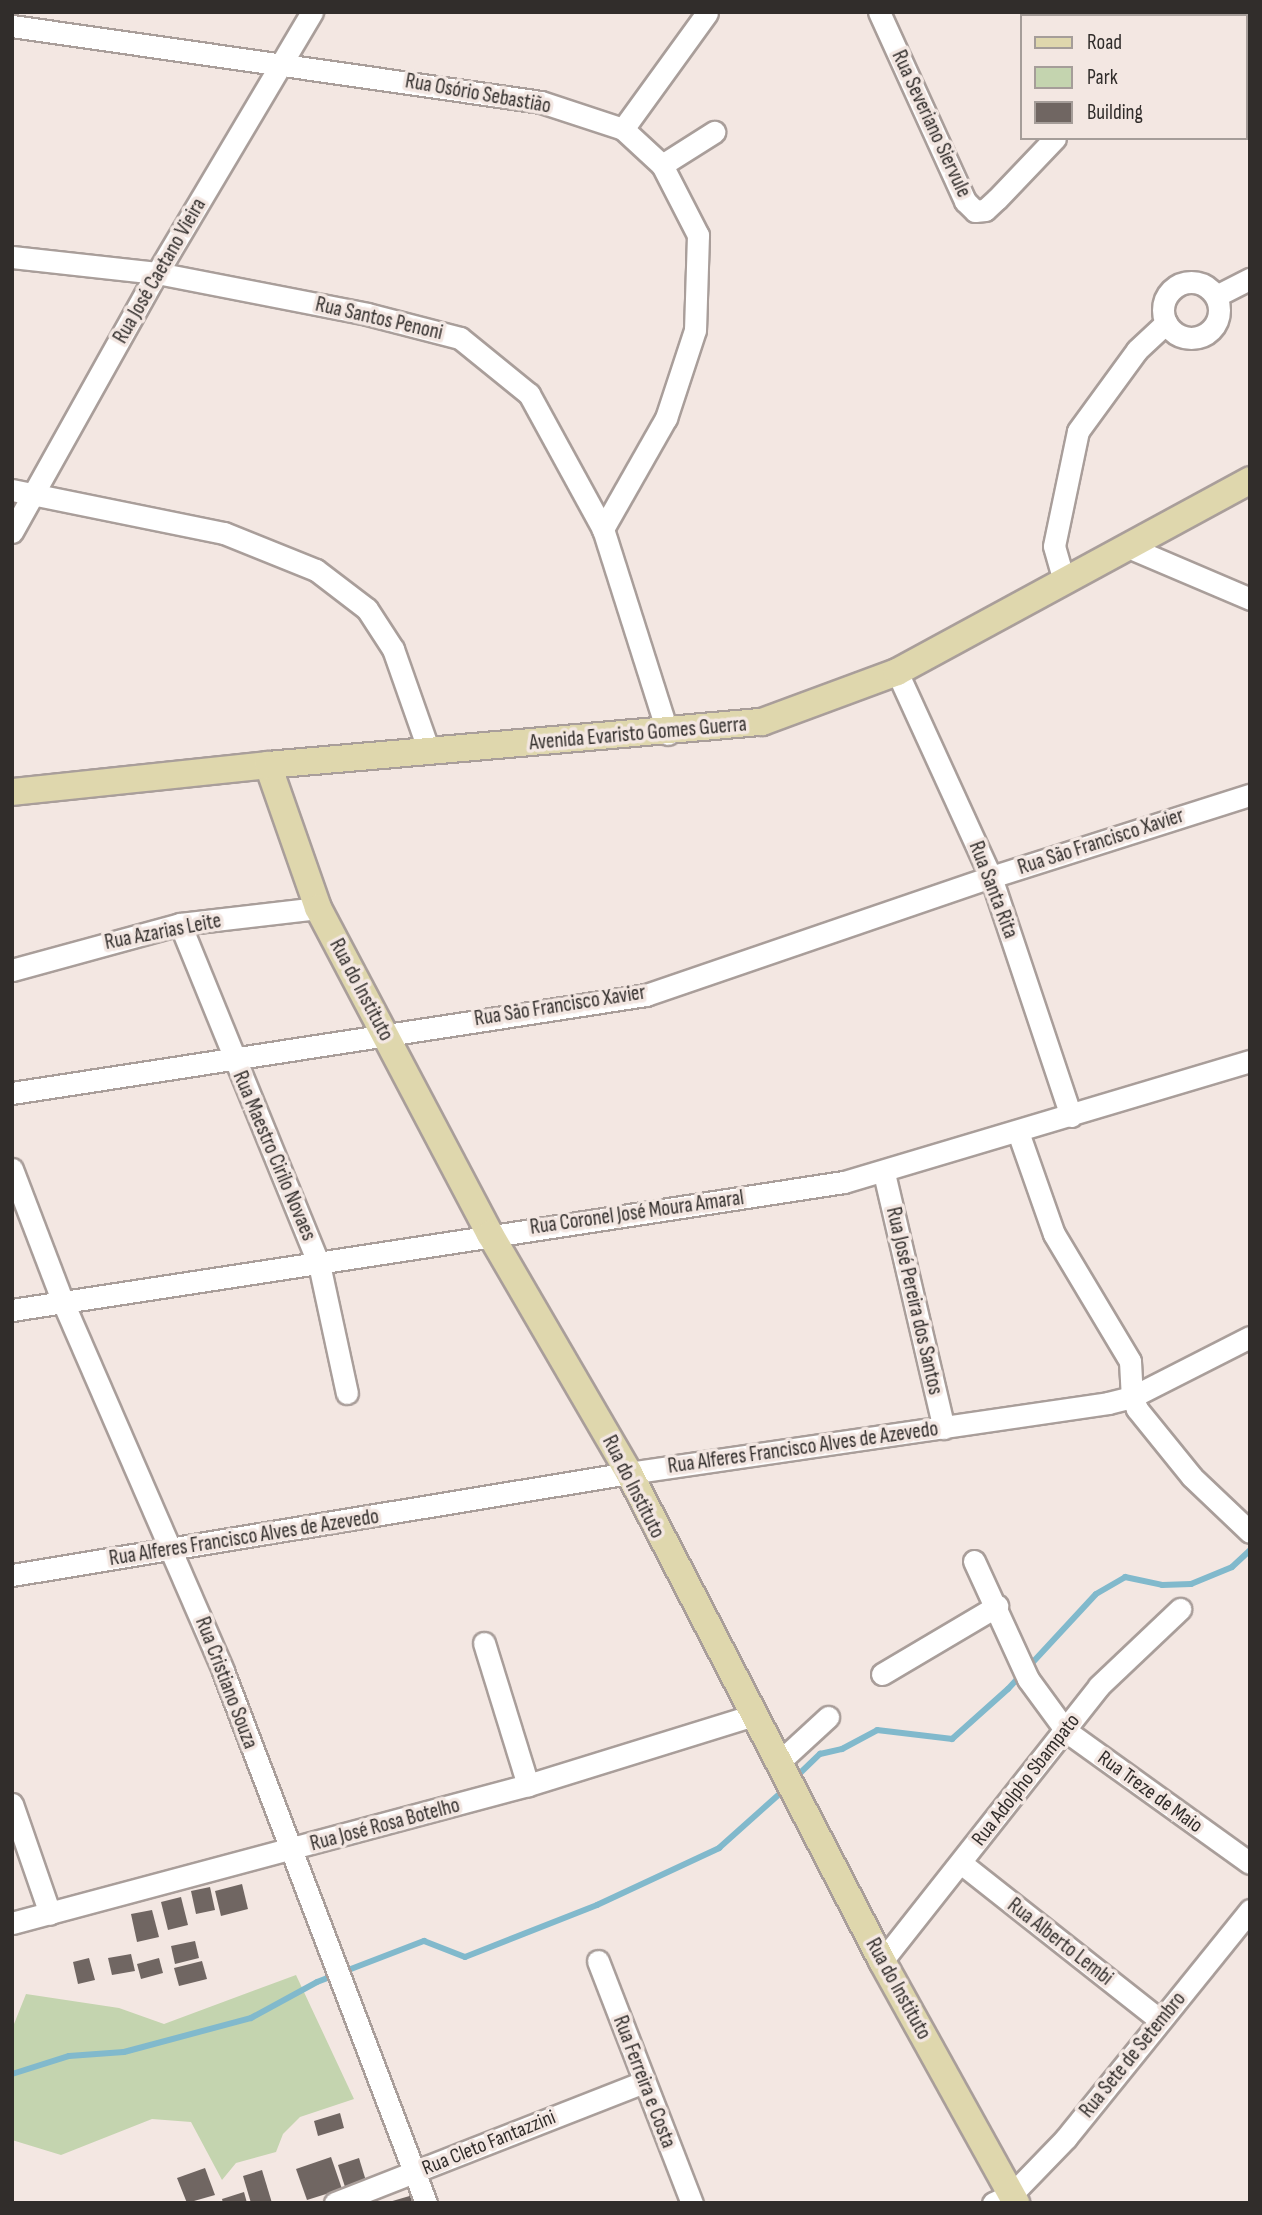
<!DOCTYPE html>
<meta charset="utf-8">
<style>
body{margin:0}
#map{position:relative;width:1262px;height:2215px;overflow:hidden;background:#f3e7e2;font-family:"Sofia Sans Condensed",sans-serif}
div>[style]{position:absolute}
.green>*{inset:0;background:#c4d4af}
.stream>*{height:6px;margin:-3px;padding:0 3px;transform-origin:3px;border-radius:3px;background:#81b9cc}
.building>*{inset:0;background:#706662}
.roads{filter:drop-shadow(2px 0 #a99e9a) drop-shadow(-2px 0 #a99e9a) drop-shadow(0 2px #a99e9a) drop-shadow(0 -2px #a99e9a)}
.minor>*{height:21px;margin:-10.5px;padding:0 10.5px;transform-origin:10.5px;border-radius:10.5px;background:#fff}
.minor>.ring{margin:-10.5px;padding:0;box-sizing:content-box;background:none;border:21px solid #fff;border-radius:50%}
.major>*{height:26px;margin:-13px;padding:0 13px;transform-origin:13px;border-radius:13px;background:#dfd7ad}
span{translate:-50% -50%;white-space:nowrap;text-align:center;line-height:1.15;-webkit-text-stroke:7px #f3e7e2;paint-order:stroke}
.street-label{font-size:21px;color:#312d2b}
.frame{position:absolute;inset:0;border:14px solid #312d2b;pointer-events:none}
.legend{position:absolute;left:1020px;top:14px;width:228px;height:126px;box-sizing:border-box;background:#f3e7e2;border:2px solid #a59d99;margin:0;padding:9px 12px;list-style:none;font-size:21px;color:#312d2b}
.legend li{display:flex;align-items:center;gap:14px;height:35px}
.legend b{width:35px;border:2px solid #a59d99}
</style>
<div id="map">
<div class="green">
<div style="clip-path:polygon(296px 1975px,354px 2099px,300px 2117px,283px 2134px,276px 2152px,236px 2163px,222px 2180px,191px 2122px,152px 2119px,61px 2155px,12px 2140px,12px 2029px,26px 1994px,119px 2008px,164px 2024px)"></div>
</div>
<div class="stream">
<div style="left:795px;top:1778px;width:35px;rotate:-44deg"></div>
<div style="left:820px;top:1754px;width:23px;rotate:-13deg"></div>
<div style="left:842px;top:1749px;width:40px;rotate:-28deg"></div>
<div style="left:877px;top:1730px;width:76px;rotate:6.8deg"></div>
<div style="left:952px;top:1739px;width:75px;rotate:-41.8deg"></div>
<div style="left:1008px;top:1689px;width:129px;rotate:-47.2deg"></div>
<div style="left:1096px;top:1594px;width:34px;rotate:-30deg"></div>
<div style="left:1125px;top:1577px;width:38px;rotate:12deg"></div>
<div style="left:1162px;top:1585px;width:29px;rotate:-2deg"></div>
<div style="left:1191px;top:1584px;width:44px;rotate:-22.5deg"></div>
<div style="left:1232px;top:1567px;width:25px;rotate:-43deg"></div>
<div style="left:12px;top:2074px;width:60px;rotate:-17.5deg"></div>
<div style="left:69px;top:2056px;width:55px;rotate:-4.2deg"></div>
<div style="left:124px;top:2052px;width:131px;rotate:-15deg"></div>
<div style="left:251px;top:2018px;width:75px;rotate:-28.6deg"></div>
<div style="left:317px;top:1982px;width:115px;rotate:-21deg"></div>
<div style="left:424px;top:1941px;width:44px;rotate:21.3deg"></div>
<div style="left:465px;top:1957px;width:142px;rotate:-21.5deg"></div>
<div style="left:597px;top:1905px;width:135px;rotate:-25deg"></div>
<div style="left:719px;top:1848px;width:89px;rotate:-41.8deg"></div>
</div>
<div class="building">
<div style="clip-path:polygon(242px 1884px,248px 1909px,221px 1916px,215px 1891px)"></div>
<div style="clip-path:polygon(210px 1887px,215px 1910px,196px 1914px,191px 1891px)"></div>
<div style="clip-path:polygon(181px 1897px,188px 1925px,168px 1930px,161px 1902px)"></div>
<div style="clip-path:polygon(152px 1910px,159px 1937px,137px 1942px,131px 1914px)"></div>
<div style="clip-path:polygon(195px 1941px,199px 1958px,175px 1964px,171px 1946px)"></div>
<div style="clip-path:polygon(131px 1954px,135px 1971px,112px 1975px,108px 1958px)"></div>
<div style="clip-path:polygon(89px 1958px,95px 1980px,78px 1984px,73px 1962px)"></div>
<div style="clip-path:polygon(159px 1958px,163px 1973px,141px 1979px,137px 1964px)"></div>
<div style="clip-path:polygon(202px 1961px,207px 1979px,179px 1986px,174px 1968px)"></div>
<div style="clip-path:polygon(340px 2113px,344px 2128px,318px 2136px,314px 2121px)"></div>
<div style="clip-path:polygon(331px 2157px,342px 2189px,307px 2200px,296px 2169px)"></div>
<div style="clip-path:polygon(359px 2158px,366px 2181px,345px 2187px,338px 2165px)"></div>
<div style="clip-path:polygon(205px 2168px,215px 2195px,187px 2203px,177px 2178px)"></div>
<div style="clip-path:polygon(262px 2170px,272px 2203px,251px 2203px,243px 2176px)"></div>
<div style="clip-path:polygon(244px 2192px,247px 2203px,223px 2203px,222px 2199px)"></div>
<div style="clip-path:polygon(413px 2195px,415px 2203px,389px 2203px,389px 2202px)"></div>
</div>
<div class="roads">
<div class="minor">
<div style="left:879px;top:12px;width:208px;rotate:65.5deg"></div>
<div style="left:965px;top:201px;width:14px;rotate:45deg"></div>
<div style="left:975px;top:211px;width:10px;rotate:-6deg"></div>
<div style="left:985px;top:210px;width:16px;rotate:-43deg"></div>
<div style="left:997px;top:199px;width:84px;rotate:-46.4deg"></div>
<div style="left:12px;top:26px;width:534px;rotate:8.18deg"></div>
<div style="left:541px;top:102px;width:86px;rotate:18.2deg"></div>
<div style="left:623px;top:129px;width:53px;rotate:42.7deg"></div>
<div style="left:662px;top:165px;width:79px;rotate:62.8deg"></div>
<div style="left:698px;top:235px;width:95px;rotate:91.8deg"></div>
<div style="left:695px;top:330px;width:93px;rotate:108.2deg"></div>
<div style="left:666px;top:418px;width:128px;rotate:119.6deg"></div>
<div style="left:623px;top:129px;width:143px;rotate:-54.1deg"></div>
<div style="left:662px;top:165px;width:62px;rotate:-32.4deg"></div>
<div style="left:12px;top:257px;width:146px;rotate:6.3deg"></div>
<div style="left:157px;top:273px;width:214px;rotate:11deg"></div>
<div style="left:367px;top:314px;width:96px;rotate:14.5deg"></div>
<div style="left:460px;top:338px;width:89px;rotate:39.1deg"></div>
<div style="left:529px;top:394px;width:154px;rotate:61.3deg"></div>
<div style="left:603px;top:529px;width:215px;rotate:72.4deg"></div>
<div class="ring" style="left:1163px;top:282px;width:35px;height:35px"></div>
<div style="left:1216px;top:296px;width:38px;rotate:-27deg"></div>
<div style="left:12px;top:490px;width:216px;rotate:11.5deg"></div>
<div style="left:224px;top:533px;width:99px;rotate:21.9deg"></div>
<div style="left:316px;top:570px;width:64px;rotate:37.4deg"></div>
<div style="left:367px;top:609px;width:48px;rotate:57deg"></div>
<div style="left:393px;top:649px;width:108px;rotate:70.6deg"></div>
<div style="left:12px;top:532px;width:297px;rotate:-60.8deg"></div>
<div style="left:157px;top:273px;width:304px;rotate:-59.3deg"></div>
<div style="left:1126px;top:546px;width:135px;rotate:23.1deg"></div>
<div style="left:1064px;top:581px;width:36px;rotate:-106deg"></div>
<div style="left:1054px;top:546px;width:117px;rotate:-78.2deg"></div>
<div style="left:1078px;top:431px;width:100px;rotate:-53.9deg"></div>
<div style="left:1137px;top:350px;width:40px;rotate:-43deg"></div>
<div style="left:897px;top:672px;width:226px;rotate:65.4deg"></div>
<div style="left:991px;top:877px;width:252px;rotate:71.5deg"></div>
<div style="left:180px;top:924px;width:367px;rotate:67.8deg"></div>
<div style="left:319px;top:1264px;width:132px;rotate:77.8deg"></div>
<div style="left:12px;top:970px;width:174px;rotate:-15.3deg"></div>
<div style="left:180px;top:924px;width:139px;rotate:-6.6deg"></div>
<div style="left:12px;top:1093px;width:642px;rotate:-8.79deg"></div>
<div style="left:646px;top:995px;width:365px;rotate:-18.9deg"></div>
<div style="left:991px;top:877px;width:272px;rotate:-17.6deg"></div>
<div style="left:1018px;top:1132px;width:108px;rotate:70.6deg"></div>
<div style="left:1054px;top:1234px;width:148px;rotate:59.1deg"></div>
<div style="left:1130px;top:1361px;width:36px;rotate:87deg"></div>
<div style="left:1132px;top:1397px;width:13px;rotate:67deg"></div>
<div style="left:1137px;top:1409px;width:87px;rotate:51deg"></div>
<div style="left:1192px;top:1477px;width:80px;rotate:43.5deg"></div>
<div style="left:12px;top:1169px;width:140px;rotate:69.1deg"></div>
<div style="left:62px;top:1300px;width:404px;rotate:66.5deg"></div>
<div style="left:223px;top:1671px;width:569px;rotate:69.11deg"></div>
<div style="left:884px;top:1173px;width:262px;rotate:76.8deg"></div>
<div style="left:12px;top:1310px;width:842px;rotate:-8.75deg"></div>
<div style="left:844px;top:1182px;width:424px;rotate:-16.6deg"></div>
<div style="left:974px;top:1561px;width:130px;rotate:65.4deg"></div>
<div style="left:1028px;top:1679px;width:64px;rotate:53.8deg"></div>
<div style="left:1066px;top:1731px;width:226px;rotate:35.7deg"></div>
<div style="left:12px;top:1575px;width:625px;rotate:-9.39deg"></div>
<div style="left:629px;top:1473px;width:484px;rotate:-8.3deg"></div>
<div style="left:1108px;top:1403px;width:25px;rotate:-14deg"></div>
<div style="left:1132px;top:1397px;width:132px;rotate:-27deg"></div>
<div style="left:484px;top:1643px;width:149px;rotate:72.8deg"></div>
<div style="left:882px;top:1674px;width:134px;rotate:-30.6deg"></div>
<div style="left:778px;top:1763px;width:68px;rotate:-42.6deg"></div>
<div style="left:12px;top:1804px;width:116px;rotate:70.9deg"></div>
<div style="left:961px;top:1863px;width:253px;rotate:38.3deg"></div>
<div style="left:12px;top:1923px;width:534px;rotate:-14.97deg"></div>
<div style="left:528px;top:1785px;width:237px;rotate:-17.2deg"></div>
<div style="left:598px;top:1961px;width:260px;rotate:68.8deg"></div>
<div style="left:882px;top:1961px;width:350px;rotate:-51.7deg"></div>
<div style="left:1099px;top:1686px;width:112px;rotate:-43.5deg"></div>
<div style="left:335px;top:2203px;width:331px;rotate:-21.4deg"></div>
<div style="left:993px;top:2203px;width:20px;rotate:-24deg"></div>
<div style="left:1011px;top:2195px;width:79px;rotate:-46deg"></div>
<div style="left:1066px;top:2138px;width:293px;rotate:-51.1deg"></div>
</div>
<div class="major">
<div style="left:1120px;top:12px;width:4px;rotate:63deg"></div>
<div style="left:1246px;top:121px;width:4px;rotate:14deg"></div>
<div style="left:268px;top:765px;width:151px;rotate:70.7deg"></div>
<div style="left:318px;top:908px;width:369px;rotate:62.2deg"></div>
<div style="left:490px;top:1234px;width:276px;rotate:59.8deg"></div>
<div style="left:629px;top:1473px;width:550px;rotate:62.6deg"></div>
<div style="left:882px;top:1961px;width:277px;rotate:61deg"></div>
<div style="left:12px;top:792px;width:257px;rotate:-6deg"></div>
<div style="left:268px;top:765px;width:496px;rotate:-5deg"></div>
<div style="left:762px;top:722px;width:144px;rotate:-20.3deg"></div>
<div style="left:897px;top:672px;width:402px;rotate:-28.5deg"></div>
</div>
</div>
<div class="street-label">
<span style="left:478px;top:94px;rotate:10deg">Rua Osório Sebastião</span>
<span style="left:931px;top:124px;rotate:65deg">Rua Severiano Siervule</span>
<span style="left:160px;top:271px;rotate:-60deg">Rua José Caetano Vieira</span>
<span style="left:379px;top:319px;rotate:13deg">Rua Santos Penoni</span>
<span style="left:638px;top:734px;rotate:-5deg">Avenida Evaristo Gomes Guerra</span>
<span style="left:1101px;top:842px;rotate:-18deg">Rua São Francisco Xavier</span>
<span style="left:993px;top:890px;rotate:69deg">Rua Santa Rita</span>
<span style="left:163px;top:932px;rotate:-11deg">Rua Azarias Leite</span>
<span style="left:361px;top:990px;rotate:62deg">Rua do Instituto</span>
<span style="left:560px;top:1006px;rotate:-9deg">Rua São Francisco Xavier</span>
<span style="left:274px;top:1156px;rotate:67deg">Rua Maestro Cirilo Novaes</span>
<span style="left:637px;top:1213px;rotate:-8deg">Rua Coronel José Moura Amaral</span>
<span style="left:914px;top:1301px;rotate:77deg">Rua José Pereira dos Santos</span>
<span style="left:803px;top:1448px;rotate:-8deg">Rua Alferes Francisco Alves de Azevedo</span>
<span style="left:633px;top:1487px;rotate:63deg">Rua do Instituto</span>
<span style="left:244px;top:1538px;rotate:-9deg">Rua Alferes Francisco Alves de Azevedo</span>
<span style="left:226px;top:1683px;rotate:69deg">Rua Cristiano Souza</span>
<span style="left:1026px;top:1780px;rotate:-52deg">Rua Adolpho Sbampato</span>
<span style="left:1150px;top:1792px;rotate:36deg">Rua Treze de Maio</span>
<span style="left:385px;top:1825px;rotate:-15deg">Rua José Rosa Botelho</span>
<span style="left:1060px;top:1942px;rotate:38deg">Rua Alberto Lembi</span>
<span style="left:898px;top:1989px;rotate:61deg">Rua do Instituto</span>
<span style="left:1133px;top:2055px;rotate:-51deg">Rua Sete de Setembro</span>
<span style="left:644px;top:2082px;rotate:69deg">Rua Ferreira e Costa</span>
<span style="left:489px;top:2143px;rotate:-22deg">Rua Cleto Fantazzini</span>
</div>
<div class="frame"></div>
<ul class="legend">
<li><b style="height:9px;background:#dfd7ad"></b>Road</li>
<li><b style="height:19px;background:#c4d4af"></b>Park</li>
<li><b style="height:19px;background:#706662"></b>Building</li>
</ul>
</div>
